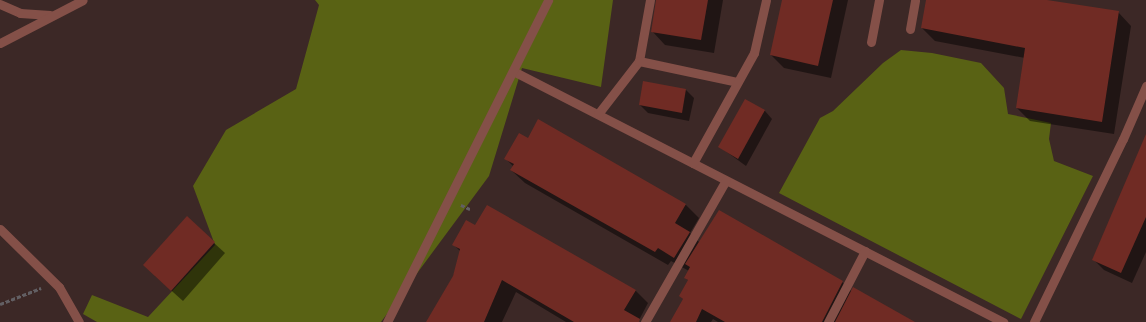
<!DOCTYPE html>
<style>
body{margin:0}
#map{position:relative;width:1146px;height:322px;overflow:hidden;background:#282529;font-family:Spectral,serif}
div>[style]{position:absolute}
.industrial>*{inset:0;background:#3c2826}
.forest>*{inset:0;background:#596214}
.shadow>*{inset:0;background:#0007}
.building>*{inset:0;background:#702b24}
.path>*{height:2.5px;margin-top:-1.25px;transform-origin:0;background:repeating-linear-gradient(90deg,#625f63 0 4px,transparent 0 6px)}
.service>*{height:9px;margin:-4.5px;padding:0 4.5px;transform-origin:4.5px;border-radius:4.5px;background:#845048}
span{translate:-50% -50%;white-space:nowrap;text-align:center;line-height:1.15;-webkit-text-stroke:3.5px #100f11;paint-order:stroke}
</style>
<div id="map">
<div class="industrial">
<div style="clip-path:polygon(0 0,1146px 0,1146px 322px,0 322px)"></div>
</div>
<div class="forest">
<div style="clip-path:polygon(315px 0,613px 0,601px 87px,522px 68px,489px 176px,381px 322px,97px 322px,83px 314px,92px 295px,148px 317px,215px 245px,193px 186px,226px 130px,296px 89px,319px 5px)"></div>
<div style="clip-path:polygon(901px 50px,932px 53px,981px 63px,1004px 88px,1008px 114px,1051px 123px,1049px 139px,1054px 161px,1093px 176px,1021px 319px,779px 193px,820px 118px,833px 111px,883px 63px)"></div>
</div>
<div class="shadow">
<div style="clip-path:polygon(657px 0,723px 0,714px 53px,665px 45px,652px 31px)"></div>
<div style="clip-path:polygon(783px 0,848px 0,831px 78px,784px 68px,771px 55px)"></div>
<div style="clip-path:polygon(927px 0,1040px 0,1118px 12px,1131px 26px,1114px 134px,1030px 121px,1017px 108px,1025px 58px,935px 41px,922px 28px)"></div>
<div style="clip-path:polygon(644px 82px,686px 90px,694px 98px,689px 121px,648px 113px,640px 105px)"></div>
<div style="clip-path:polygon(746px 101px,765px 111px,772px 119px,746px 166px,720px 147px)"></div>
<div style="clip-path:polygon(539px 121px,686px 205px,699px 218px,690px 233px,700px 243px,842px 282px,852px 292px,913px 322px,718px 322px,713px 319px,711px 322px,671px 322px,684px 300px,680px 296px,689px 281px,685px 278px,689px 271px,671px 261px,668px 265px,525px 183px,511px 170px,513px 166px,505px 158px,528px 140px)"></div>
<div style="clip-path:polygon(1146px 137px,1146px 252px,1132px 283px,1104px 270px,1093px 259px)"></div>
<div style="clip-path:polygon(476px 226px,635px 290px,648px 303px,638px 322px,566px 322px,516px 292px,502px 322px,427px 322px,453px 277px,461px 252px,453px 244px)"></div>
<div style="clip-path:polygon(214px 243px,225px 253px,183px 301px,155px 276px)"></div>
</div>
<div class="building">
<div style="clip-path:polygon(656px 0,708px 0,701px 40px,651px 32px)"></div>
<div style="clip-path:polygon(782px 0,833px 0,818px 66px,770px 55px)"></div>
<div style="clip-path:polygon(926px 0,1047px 0,1119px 11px,1102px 122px,1016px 108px,1025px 48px,921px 28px)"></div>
<div style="clip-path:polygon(643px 81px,686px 89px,682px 113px,639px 105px)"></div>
<div style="clip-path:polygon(745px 99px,765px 110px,738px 159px,718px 147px)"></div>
<div style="clip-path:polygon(538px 119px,686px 204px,675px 223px,690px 232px,674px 258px,658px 248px,655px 252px,510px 170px,514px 164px,504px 159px,519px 133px,528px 138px)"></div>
<div style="clip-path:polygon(1146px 134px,1146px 217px,1121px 273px,1092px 260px)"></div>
<div style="clip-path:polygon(487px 205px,636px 290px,624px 310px,640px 319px,639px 322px,574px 322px,502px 280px,484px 322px,426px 322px,453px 276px,460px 249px,452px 245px,466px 220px,475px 225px)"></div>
<div style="clip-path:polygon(719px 210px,843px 281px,822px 322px,725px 322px,702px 309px,696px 322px,670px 322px,683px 299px,679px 296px,688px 280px,684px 278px,690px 267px,685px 264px)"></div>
<div style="clip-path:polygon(187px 216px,215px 242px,171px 291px,143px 265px)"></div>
<div style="clip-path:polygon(853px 287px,915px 322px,835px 322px)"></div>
</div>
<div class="path">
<div style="left:461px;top:205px;width:10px;rotate:24deg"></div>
<div style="left:0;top:304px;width:44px;rotate:-21.3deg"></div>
</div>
<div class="service">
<div style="left:0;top:4px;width:22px;rotate:24deg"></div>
<div style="left:20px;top:13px;width:30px;rotate:4deg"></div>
<div style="left:910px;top:29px;width:29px;rotate:-80deg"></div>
<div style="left:871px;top:42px;width:43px;rotate:-79.2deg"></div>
<div style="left:0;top:43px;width:93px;rotate:-27.4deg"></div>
<div style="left:639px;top:61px;width:62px;rotate:-79.8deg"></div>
<div style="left:513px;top:71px;width:551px;rotate:27.12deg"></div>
<div style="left:598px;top:114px;width:67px;rotate:-52.3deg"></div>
<div style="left:639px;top:61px;width:100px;rotate:12.1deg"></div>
<div style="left:693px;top:163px;width:126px;rotate:-61deg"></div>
<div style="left:754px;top:53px;width:54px;rotate:-77.2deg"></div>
<div style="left:0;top:229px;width:83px;rotate:44.5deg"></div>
<div style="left:59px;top:287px;width:40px;rotate:60.3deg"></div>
<div style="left:387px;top:322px;width:360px;rotate:-63.4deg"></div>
<div style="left:645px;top:322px;width:163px;rotate:-60.3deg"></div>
<div style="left:828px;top:322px;width:80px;rotate:-62.5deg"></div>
<div style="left:1034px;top:322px;width:203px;rotate:-64.1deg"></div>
<div style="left:1123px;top:139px;width:58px;rotate:-66.5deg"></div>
</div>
</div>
